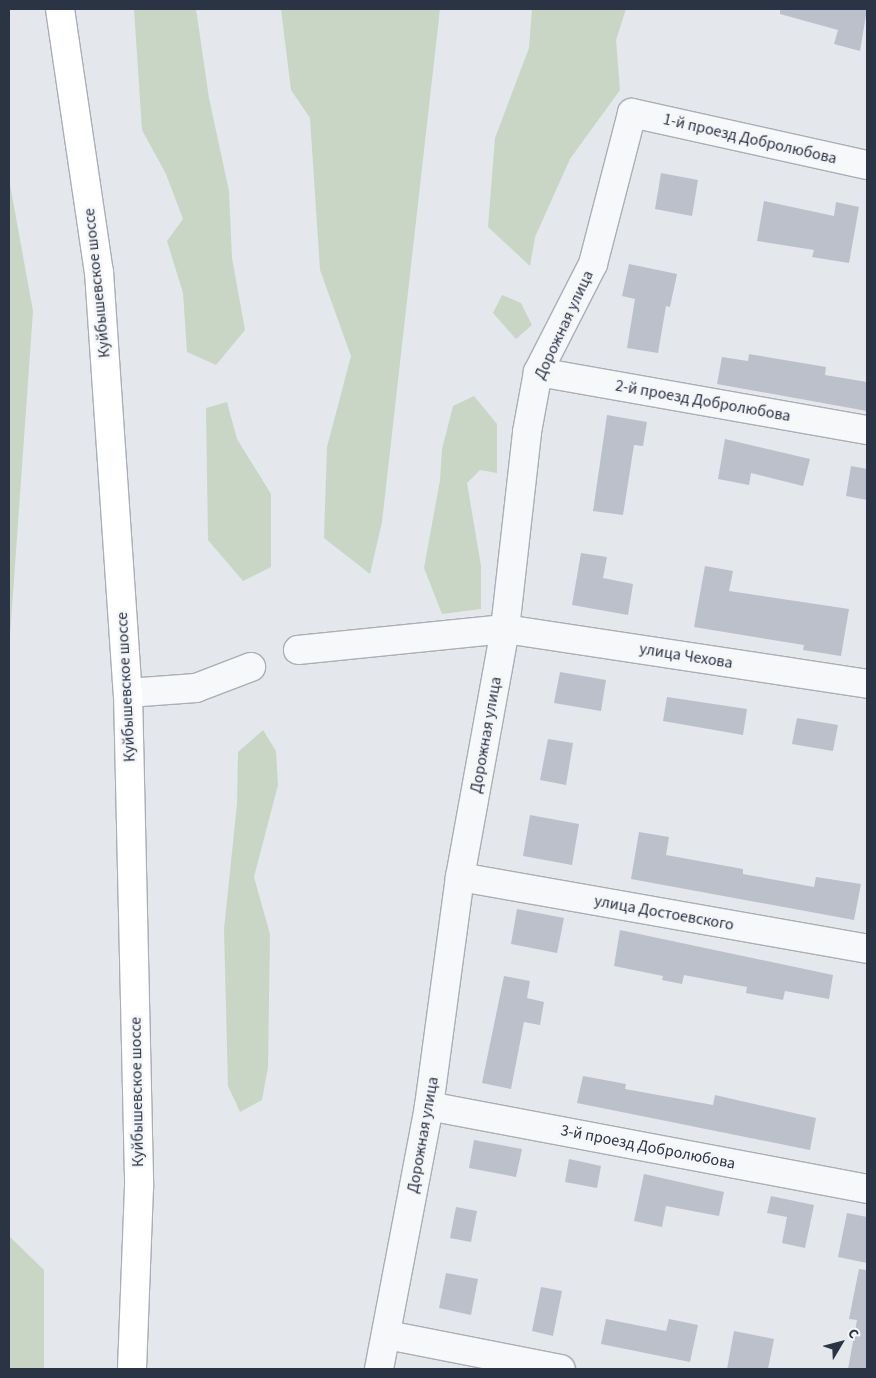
<!DOCTYPE html>
<meta charset="utf-8">
<style>
body{margin:0}
#map{position:relative;width:876px;height:1378px;overflow:hidden;background:#e4e7ec;font-family:"Source Sans 3",sans-serif}
div>[style]{position:absolute}
.green>*{inset:0;background:#c9d6c5}
.building>*{inset:0;background:#bbc0ca}
.roads{filter:drop-shadow(1px 0 #a9aeb7) drop-shadow(-1px 0 #a9aeb7) drop-shadow(0 1px #a9aeb7) drop-shadow(0 -1px #a9aeb7)}
.minor>*{height:28px;margin:-14px;padding:0 14px;transform-origin:14px;border-radius:14px;background:#f7f8fa}
.highway>*{height:28px;margin:-14px;padding:0 14px;transform-origin:14px;border-radius:14px;background:#fff}
span{translate:-50% -50%;white-space:nowrap;text-align:center;line-height:1.15;-webkit-text-stroke:5px #f4f6f9;paint-order:stroke}
.street-label{font-size:16px;color:#2b3445}
.frame{position:absolute;inset:0;border:10px solid #2b3445;pointer-events:none}
.north{position:absolute;left:816px;top:1318px;width:50px;height:50px;-webkit-text-stroke:4px #f4f6f9;paint-order:stroke;rotate:53deg;font-size:14px;font-weight:700;line-height:20px;text-align:center;color:#2b3445}
.north::after{content:'';display:block;margin:auto;width:18px;height:22px;background:#2b3445;clip-path:polygon(50% 0,100% 100%,50% 72%,0 100%)}
</style>
<div id="map">
<div class="green">
<div style="clip-path:polygon(134px 9px,196px 9px,209px 98px,229px 191px,232px 258px,245px 330px,216px 365px,187px 352px,183px 293px,167px 241px,183px 219px,166px 174px,142px 130px)"></div>
<div style="clip-path:polygon(281px 9px,440px 9px,382px 522px,370px 574px,324px 538px,327px 447px,351px 356px,320px 270px,310px 118px,291px 90px)"></div>
<div style="clip-path:polygon(532px 9px,626px 9px,616px 40px,620px 90px,570px 159px,535px 237px,530px 266px,488px 227px,495px 138px,529px 48px)"></div>
<div style="clip-path:polygon(9px 179px,33px 311px,9px 650px)"></div>
<div style="clip-path:polygon(502px 295px,521px 303px,532px 325px,516px 339px,493px 313px)"></div>
<div style="clip-path:polygon(474px 396px,497px 424px,497px 473px,480px 470px,467px 483px,481px 566px,481px 609px,442px 614px,424px 568px,440px 480px,442px 449px,453px 406px)"></div>
<div style="clip-path:polygon(227px 402px,237px 439px,271px 494px,271px 567px,243px 581px,208px 540px,206px 408px)"></div>
<div style="clip-path:polygon(263px 730px,276px 751px,278px 785px,254px 877px,270px 934px,268px 1067px,262px 1100px,240px 1112px,228px 1086px,224px 929px,237px 804px,238px 752px)"></div>
<div style="clip-path:polygon(9px 1236px,44px 1270px,44px 1369px,9px 1369px)"></div>
</div>
<div class="building">
<div style="clip-path:polygon(780px 9px,867px 9px,860px 51px,834px 44px,838px 30px,780px 14px)"></div>
<div style="clip-path:polygon(661px 173px,698px 180px,692px 216px,655px 209px)"></div>
<div style="clip-path:polygon(764px 201px,834px 216px,836px 202px,859px 207px,849px 263px,812px 257px,814px 250px,757px 241px)"></div>
<div style="clip-path:polygon(629px 264px,677px 274px,670px 307px,666px 306px,658px 353px,627px 348px,635px 299px,622px 296px)"></div>
<div style="clip-path:polygon(749px 354px,826px 367px,825px 375px,867px 382px,867px 411px,717px 384px,722px 357px,748px 361px)"></div>
<div style="clip-path:polygon(607px 415px,647px 422px,643px 446px,634px 445px,623px 515px,593px 511px)"></div>
<div style="clip-path:polygon(725px 439px,810px 459px,803px 486px,751px 473px,749px 485px,718px 479px)"></div>
<div style="clip-path:polygon(851px 466px,867px 469px,867px 500px,846px 496px)"></div>
<div style="clip-path:polygon(581px 553px,607px 557px,603px 578px,633px 584px,628px 615px,572px 605px)"></div>
<div style="clip-path:polygon(705px 566px,733px 571px,729px 591px,849px 609px,841px 656px,803px 650px,804px 645px,694px 627px)"></div>
<div style="clip-path:polygon(560px 672px,606px 680px,601px 711px,554px 703px)"></div>
<div style="clip-path:polygon(667px 697px,747px 709px,743px 735px,663px 721px)"></div>
<div style="clip-path:polygon(797px 718px,838px 725px,833px 751px,792px 744px)"></div>
<div style="clip-path:polygon(548px 739px,573px 743px,566px 785px,540px 780px)"></div>
<div style="clip-path:polygon(530px 815px,579px 824px,572px 865px,523px 856px)"></div>
<div style="clip-path:polygon(639px 832px,669px 837px,666px 855px,743px 869px,743px 874px,814px 887px,816px 877px,861px 884px,854px 920px,631px 879px)"></div>
<div style="clip-path:polygon(517px 909px,564px 918px,557px 953px,511px 944px)"></div>
<div style="clip-path:polygon(620px 930px,833px 975px,829px 999px,785px 991px,783px 1000px,746px 993px,747px 987px,684px 975px,682px 984px,662px 980px,663px 976px,614px 966px)"></div>
<div style="clip-path:polygon(504px 976px,530px 981px,527px 998px,544px 1002px,540px 1025px,524px 1022px,511px 1089px,482px 1083px)"></div>
<div style="clip-path:polygon(583px 1076px,626px 1084px,625px 1089px,713px 1105px,715px 1095px,816px 1118px,810px 1150px,577px 1103px)"></div>
<div style="clip-path:polygon(474px 1140px,522px 1149px,516px 1177px,469px 1168px)"></div>
<div style="clip-path:polygon(569px 1159px,601px 1166px,597px 1188px,565px 1182px)"></div>
<div style="clip-path:polygon(644px 1174px,724px 1192px,719px 1216px,666px 1206px,662px 1227px,634px 1221px)"></div>
<div style="clip-path:polygon(771px 1196px,814px 1205px,805px 1248px,782px 1243px,787px 1217px,767px 1213px)"></div>
<div style="clip-path:polygon(456px 1207px,477px 1211px,471px 1242px,450px 1238px)"></div>
<div style="clip-path:polygon(847px 1213px,867px 1217px,867px 1263px,838px 1257px)"></div>
<div style="clip-path:polygon(859px 1269px,867px 1270px,867px 1369px,848px 1369px,857px 1320px,849px 1319px)"></div>
<div style="clip-path:polygon(446px 1273px,478px 1279px,471px 1315px,439px 1308px)"></div>
<div style="clip-path:polygon(541px 1287px,562px 1291px,553px 1336px,532px 1331px)"></div>
<div style="clip-path:polygon(606px 1319px,666px 1331px,669px 1319px,698px 1325px,690px 1362px,601px 1344px)"></div>
<div style="clip-path:polygon(734px 1331px,774px 1339px,768px 1369px,727px 1369px)"></div>
</div>
<div class="roads">
<div class="minor">
<div style="left:538px;top:372px;width:334px;rotate:10deg"></div>
<div style="left:298px;top:650px;width:208px;rotate:-5.8deg"></div>
<div style="left:505px;top:629px;width:366px;rotate:8.6deg"></div>
<div style="left:128px;top:693px;width:68px;rotate:-4.2deg"></div>
<div style="left:196px;top:688px;width:59px;rotate:-20.9deg"></div>
<div style="left:460px;top:877px;width:413px;rotate:10deg"></div>
<div style="left:429px;top:1106px;width:446px;rotate:10.7deg"></div>
<div style="left:387px;top:1335px;width:177px;rotate:11.1deg"></div>
<div style="left:379px;top:1369px;width:268px;rotate:-79.2deg"></div>
<div style="left:429px;top:1106px;width:231px;rotate:-82.3deg"></div>
<div style="left:460px;top:877px;width:252px;rotate:-79.7deg"></div>
<div style="left:505px;top:629px;width:198px;rotate:-83.6deg"></div>
<div style="left:527px;top:432px;width:61px;rotate:-79.6deg"></div>
<div style="left:538px;top:372px;width:121px;rotate:-63deg"></div>
<div style="left:593px;top:264px;width:156px;rotate:-75.5deg"></div>
<div style="left:632px;top:113px;width:241px;rotate:12.5deg"></div>
</div>
<div class="highway">
<div style="left:60px;top:9px;width:266px;rotate:81.6deg"></div>
<div style="left:99px;top:272px;width:422px;rotate:86.1deg"></div>
<div style="left:128px;top:693px;width:494px;rotate:88.7deg"></div>
<div style="left:139px;top:1187px;width:182px;rotate:92.2deg"></div>
</div>
</div>
<div class="street-label">
<span style="left:750px;top:139px;rotate:13deg">1-й проезд Добролюбова</span>
<span style="left:97px;top:283px;rotate:-96deg">Куйбышевское шоссе</span>
<span style="left:564px;top:325px;rotate:-65deg">Дорожная улица</span>
<span style="left:703px;top:401px;rotate:10deg">2-й проезд Добролюбова</span>
<span style="left:686px;top:656px;rotate:9deg">улица Чехова</span>
<span style="left:126px;top:687px;rotate:-93deg">Куйбышевское шоссе</span>
<span style="left:486px;top:735px;rotate:-80deg">Дорожная улица</span>
<span style="left:664px;top:913px;rotate:10deg">улица Достоевского</span>
<span style="left:137px;top:1092px;rotate:-91deg">Куйбышевское шоссе</span>
<span style="left:423px;top:1135px;rotate:-80deg">Дорожная улица</span>
<span style="left:648px;top:1147px;rotate:11deg">3-й проезд Добролюбова</span>
</div>
<div class="frame"></div>
<div class="north">С</div>
</div>
